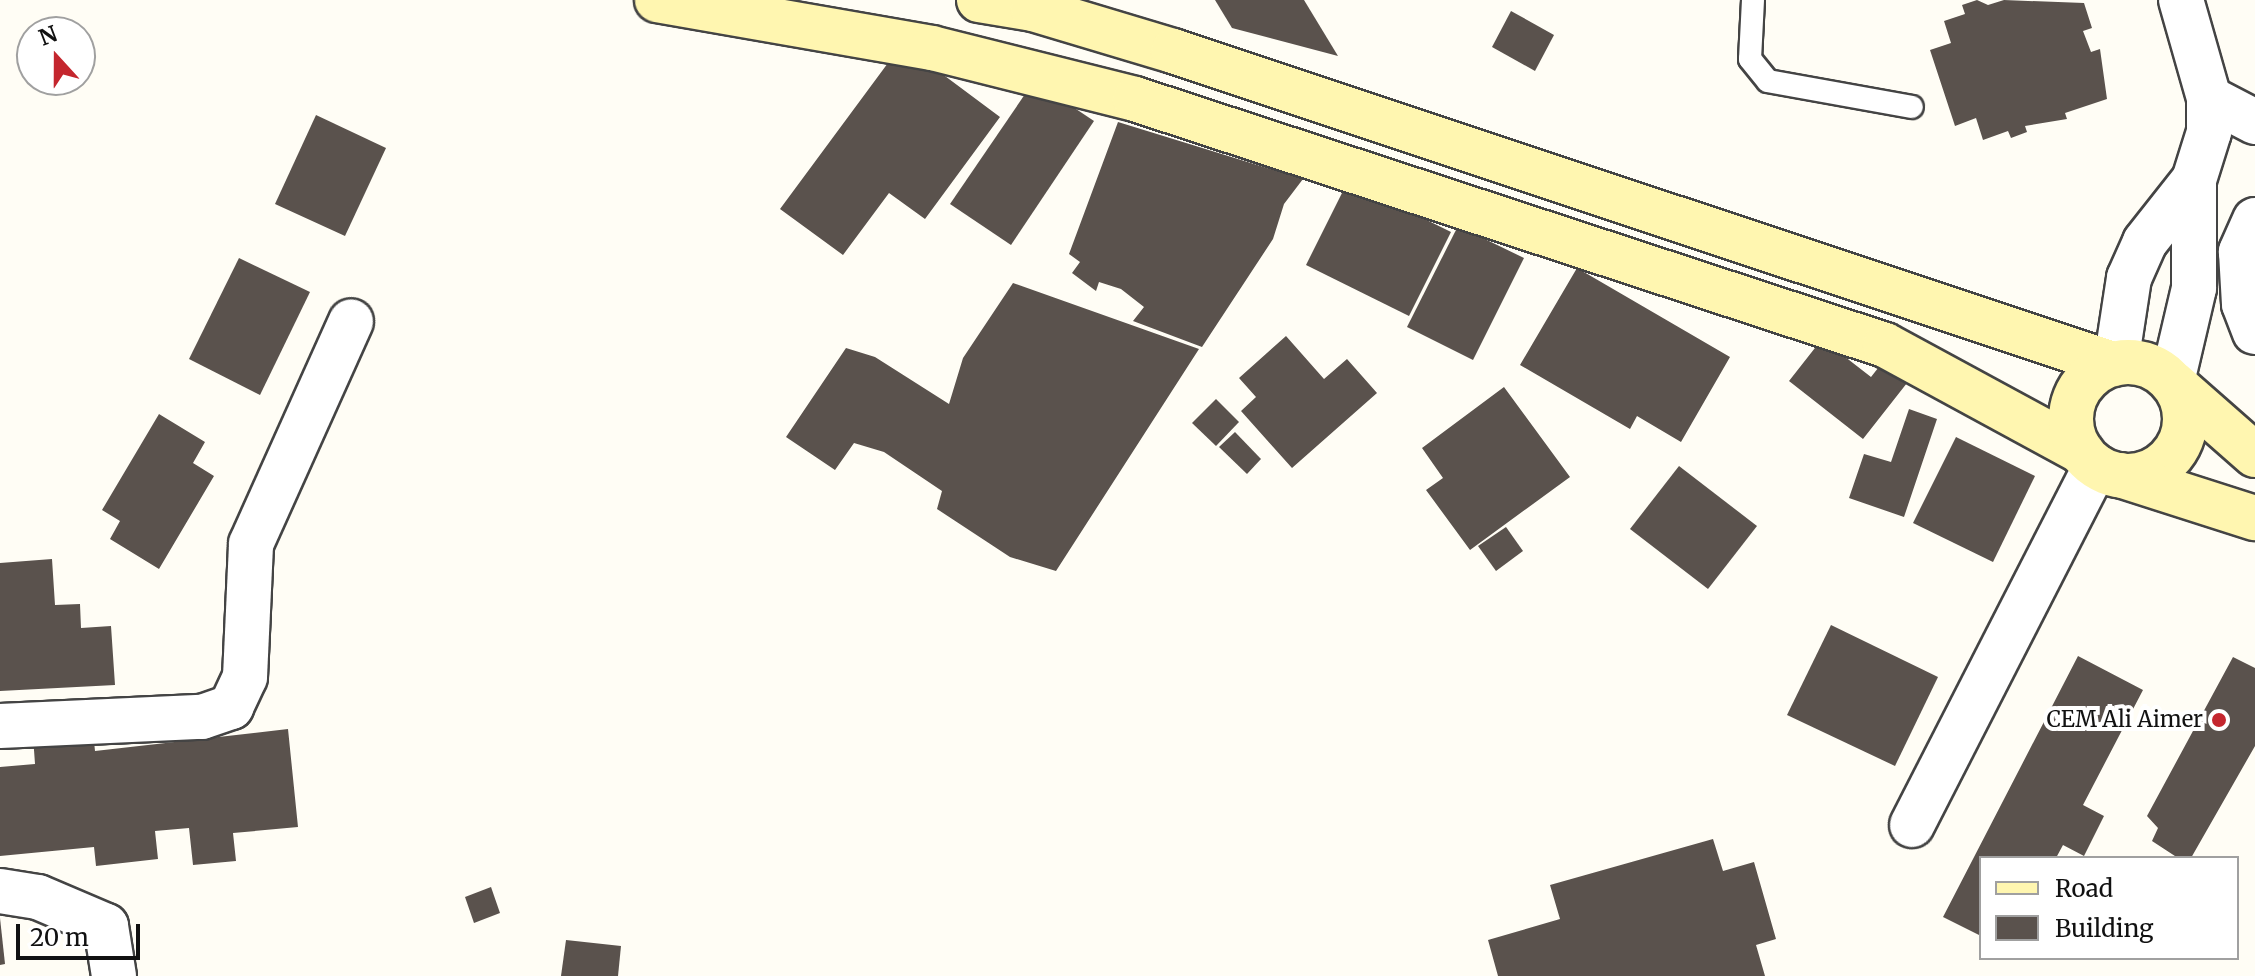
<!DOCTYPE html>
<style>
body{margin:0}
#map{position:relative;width:2255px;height:976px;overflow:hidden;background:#fffdf5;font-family:Merriweather,serif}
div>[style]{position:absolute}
.building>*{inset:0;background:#5a524d}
.roads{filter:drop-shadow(2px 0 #444) drop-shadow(-2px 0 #444) drop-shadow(0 2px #444) drop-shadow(0 -2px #444)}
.service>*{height:22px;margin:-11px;padding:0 11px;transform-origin:11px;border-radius:11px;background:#fff}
.minor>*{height:44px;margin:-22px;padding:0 22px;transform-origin:22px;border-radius:22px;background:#fff}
.secondary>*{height:44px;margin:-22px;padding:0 22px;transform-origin:22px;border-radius:22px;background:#fff6b0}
.secondary>.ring{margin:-22px;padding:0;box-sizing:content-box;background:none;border:44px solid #fff6b0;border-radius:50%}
.dots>*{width:22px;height:22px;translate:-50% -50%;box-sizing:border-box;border:4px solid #fff;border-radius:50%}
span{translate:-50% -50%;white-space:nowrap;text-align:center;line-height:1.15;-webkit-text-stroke:8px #fff;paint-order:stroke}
.poi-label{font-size:22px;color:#111}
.right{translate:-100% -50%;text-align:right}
.legend{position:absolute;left:1979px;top:856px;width:260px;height:104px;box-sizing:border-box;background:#fff;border:2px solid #a0a0a0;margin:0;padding:10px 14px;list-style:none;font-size:24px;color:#111}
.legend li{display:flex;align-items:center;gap:16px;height:40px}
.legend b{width:40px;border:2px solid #a0a0a0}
.north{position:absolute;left:16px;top:16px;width:80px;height:80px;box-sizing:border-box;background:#fff;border:2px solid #a0a0a0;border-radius:50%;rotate:339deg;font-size:22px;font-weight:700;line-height:32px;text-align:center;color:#111}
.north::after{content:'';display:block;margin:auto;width:28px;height:36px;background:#c4262e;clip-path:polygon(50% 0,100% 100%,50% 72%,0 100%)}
.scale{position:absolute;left:16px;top:924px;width:124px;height:36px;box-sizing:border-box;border:4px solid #111;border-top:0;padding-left:10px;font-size:24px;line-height:28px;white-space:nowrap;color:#111;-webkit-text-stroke:6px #fff;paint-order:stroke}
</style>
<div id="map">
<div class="building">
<div style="clip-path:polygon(1215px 0,1304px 0,1338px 56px,1232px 28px)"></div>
<div style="clip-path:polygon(1977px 0,1988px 5px,2004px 0,2084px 3px,2092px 28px,2083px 31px,2091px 52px,2100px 49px,2107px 99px,2065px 113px,2067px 119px,2025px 126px,2027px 132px,2011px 138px,2008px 131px,1983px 140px,1976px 118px,1955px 126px,1930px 50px,1951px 43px,1944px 21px,1965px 14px,1962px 5px)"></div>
<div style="clip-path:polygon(1511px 11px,1554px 35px,1535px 71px,1492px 47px)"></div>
<div style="clip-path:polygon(902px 44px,1000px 117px,925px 219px,889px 193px,843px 255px,780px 209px)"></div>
<div style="clip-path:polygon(1034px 81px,1094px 121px,1011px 245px,950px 204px)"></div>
<div style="clip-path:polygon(316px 115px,386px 148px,345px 236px,275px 204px)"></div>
<div style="clip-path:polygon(1118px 122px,1303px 179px,1284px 204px,1273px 239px,1202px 347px,1133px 321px,1144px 307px,1121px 289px,1099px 282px,1096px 291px,1072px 273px,1080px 262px,1069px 254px)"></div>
<div style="clip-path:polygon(1348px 181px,1451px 232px,1409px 316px,1306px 265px)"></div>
<div style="clip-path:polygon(1458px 226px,1524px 258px,1473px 360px,1407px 327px)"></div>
<div style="clip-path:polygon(239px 258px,310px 292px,260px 395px,189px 359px)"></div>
<div style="clip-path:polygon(1577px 268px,1730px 357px,1681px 442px,1637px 416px,1630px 429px,1520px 365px)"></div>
<div style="clip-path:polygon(1013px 283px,1199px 349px,1056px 571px,1010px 557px,937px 509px,942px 491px,884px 452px,854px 443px,835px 470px,786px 437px,846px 348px,875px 357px,949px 404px,963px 358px)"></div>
<div style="clip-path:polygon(1286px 336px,1324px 379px,1347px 359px,1377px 393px,1292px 468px,1241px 411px,1256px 397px,1239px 378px)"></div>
<div style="clip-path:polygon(1822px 339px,1871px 377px,1882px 363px,1907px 383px,1863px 439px,1789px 381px)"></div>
<div style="clip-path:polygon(1504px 387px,1570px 477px,1470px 550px,1426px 490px,1443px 478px,1422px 448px)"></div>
<div style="clip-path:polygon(1216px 399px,1239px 422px,1216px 446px,1192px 423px)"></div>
<div style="clip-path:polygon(1909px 409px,1937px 419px,1904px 517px,1849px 498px,1864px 454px,1891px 462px)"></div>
<div style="clip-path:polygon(159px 414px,205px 442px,193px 463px,214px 476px,159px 569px,110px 539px,120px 521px,102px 510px)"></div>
<div style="clip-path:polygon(1235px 432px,1261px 459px,1247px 474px,1219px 447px)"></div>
<div style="clip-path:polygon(1956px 437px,2035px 476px,1993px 562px,1913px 523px)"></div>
<div style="clip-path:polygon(1679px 466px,1757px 526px,1708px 589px,1630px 529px)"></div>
<div style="clip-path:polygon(1506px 527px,1523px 551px,1496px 571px,1478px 546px)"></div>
<div style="clip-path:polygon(52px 559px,55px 605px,80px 604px,81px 628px,111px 626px,115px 685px,0 691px,0 563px)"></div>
<div style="clip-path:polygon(1831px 625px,1938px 677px,1895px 766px,1787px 715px)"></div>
<div style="clip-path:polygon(2078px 656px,2143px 690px,2083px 805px,2104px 816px,2084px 856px,2063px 845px,2056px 858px,1981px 858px,1981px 936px,1943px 917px)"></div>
<div style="clip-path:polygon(2233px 657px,2255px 668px,2255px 746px,2191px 858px,2178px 858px,2152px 841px,2158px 828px,2147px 816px)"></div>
<div style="clip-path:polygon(288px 729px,298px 827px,233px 833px,236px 861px,193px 865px,189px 828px,155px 831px,158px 859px,96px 866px,94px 847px,0 856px,0 767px,35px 764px,33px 736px,93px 731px,95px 751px)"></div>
<div style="clip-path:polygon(1713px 839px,1723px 871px,1754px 862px,1776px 939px,1756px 945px,1765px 976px,1498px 976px,1488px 940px,1560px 919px,1550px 885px)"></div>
<div style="clip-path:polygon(491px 887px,500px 913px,474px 923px,465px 897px)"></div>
<div style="clip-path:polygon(0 918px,5px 964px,0 965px)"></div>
<div style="clip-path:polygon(566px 940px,621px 946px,618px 976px,561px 976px)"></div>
</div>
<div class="roads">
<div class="service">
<div style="left:1753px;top:0;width:59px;rotate:92.9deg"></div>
<div style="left:1750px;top:59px;width:28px;rotate:51deg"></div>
<div style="left:1768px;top:81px;width:146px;rotate:10.2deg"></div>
</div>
<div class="minor">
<div style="left:2209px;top:98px;width:52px;rotate:27.6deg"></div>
<div style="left:2255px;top:220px;width:35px;rotate:114deg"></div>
<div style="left:2241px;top:252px;width:52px;rotate:86.7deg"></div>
<div style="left:2244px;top:304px;width:30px;rotate:69deg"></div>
<div style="left:2116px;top:363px;width:86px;rotate:-81.3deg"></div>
<div style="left:2129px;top:278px;width:39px;rotate:-66deg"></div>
<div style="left:2145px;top:242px;width:79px;rotate:-51.7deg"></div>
<div style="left:2194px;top:180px;width:50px;rotate:-72.6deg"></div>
<div style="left:2209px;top:132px;width:34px;rotate:-90deg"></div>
<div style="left:2209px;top:98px;width:102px;rotate:-105.9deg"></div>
<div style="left:2172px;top:382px;width:97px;rotate:-76.8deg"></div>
<div style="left:2194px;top:288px;width:108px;rotate:-90deg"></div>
<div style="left:0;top:726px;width:202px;rotate:-2.6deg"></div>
<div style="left:202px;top:717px;width:31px;rotate:-19deg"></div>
<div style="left:231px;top:707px;width:33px;rotate:-65deg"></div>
<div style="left:245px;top:677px;width:133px;rotate:-87.4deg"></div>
<div style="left:251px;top:544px;width:244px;rotate:-65.8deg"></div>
<div style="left:1912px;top:825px;width:403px;rotate:-62.9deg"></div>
<div style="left:0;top:891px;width:38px;rotate:9deg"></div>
<div style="left:38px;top:897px;width:74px;rotate:23.1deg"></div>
<div style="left:106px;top:926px;width:51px;rotate:80.9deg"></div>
</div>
<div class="secondary">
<div style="left:657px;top:0;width:279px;rotate:9.9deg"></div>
<div style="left:932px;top:48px;width:209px;rotate:14.1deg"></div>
<div style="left:1135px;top:99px;width:789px;rotate:18.16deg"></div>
<div style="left:1885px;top:345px;width:224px;rotate:28.5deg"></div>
<div style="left:979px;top:0;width:55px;rotate:9.5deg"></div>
<div style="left:1033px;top:9px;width:146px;rotate:16.7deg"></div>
<div style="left:1173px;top:51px;width:991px;rotate:18.42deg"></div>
<div class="ring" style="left:2071px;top:362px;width:70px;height:70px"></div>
<div style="left:2173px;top:383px;width:109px;rotate:41.3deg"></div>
<div style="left:2120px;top:475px;width:142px;rotate:17.7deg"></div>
</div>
</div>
<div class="dots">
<div style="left:2219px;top:720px;background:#c4262e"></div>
</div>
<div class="poi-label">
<span class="right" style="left:2203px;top:720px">CEM Ali Aimer</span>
</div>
<ul class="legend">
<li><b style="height:10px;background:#fff6b0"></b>Road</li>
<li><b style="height:22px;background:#5a524d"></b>Building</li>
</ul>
<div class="north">N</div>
<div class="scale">20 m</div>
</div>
